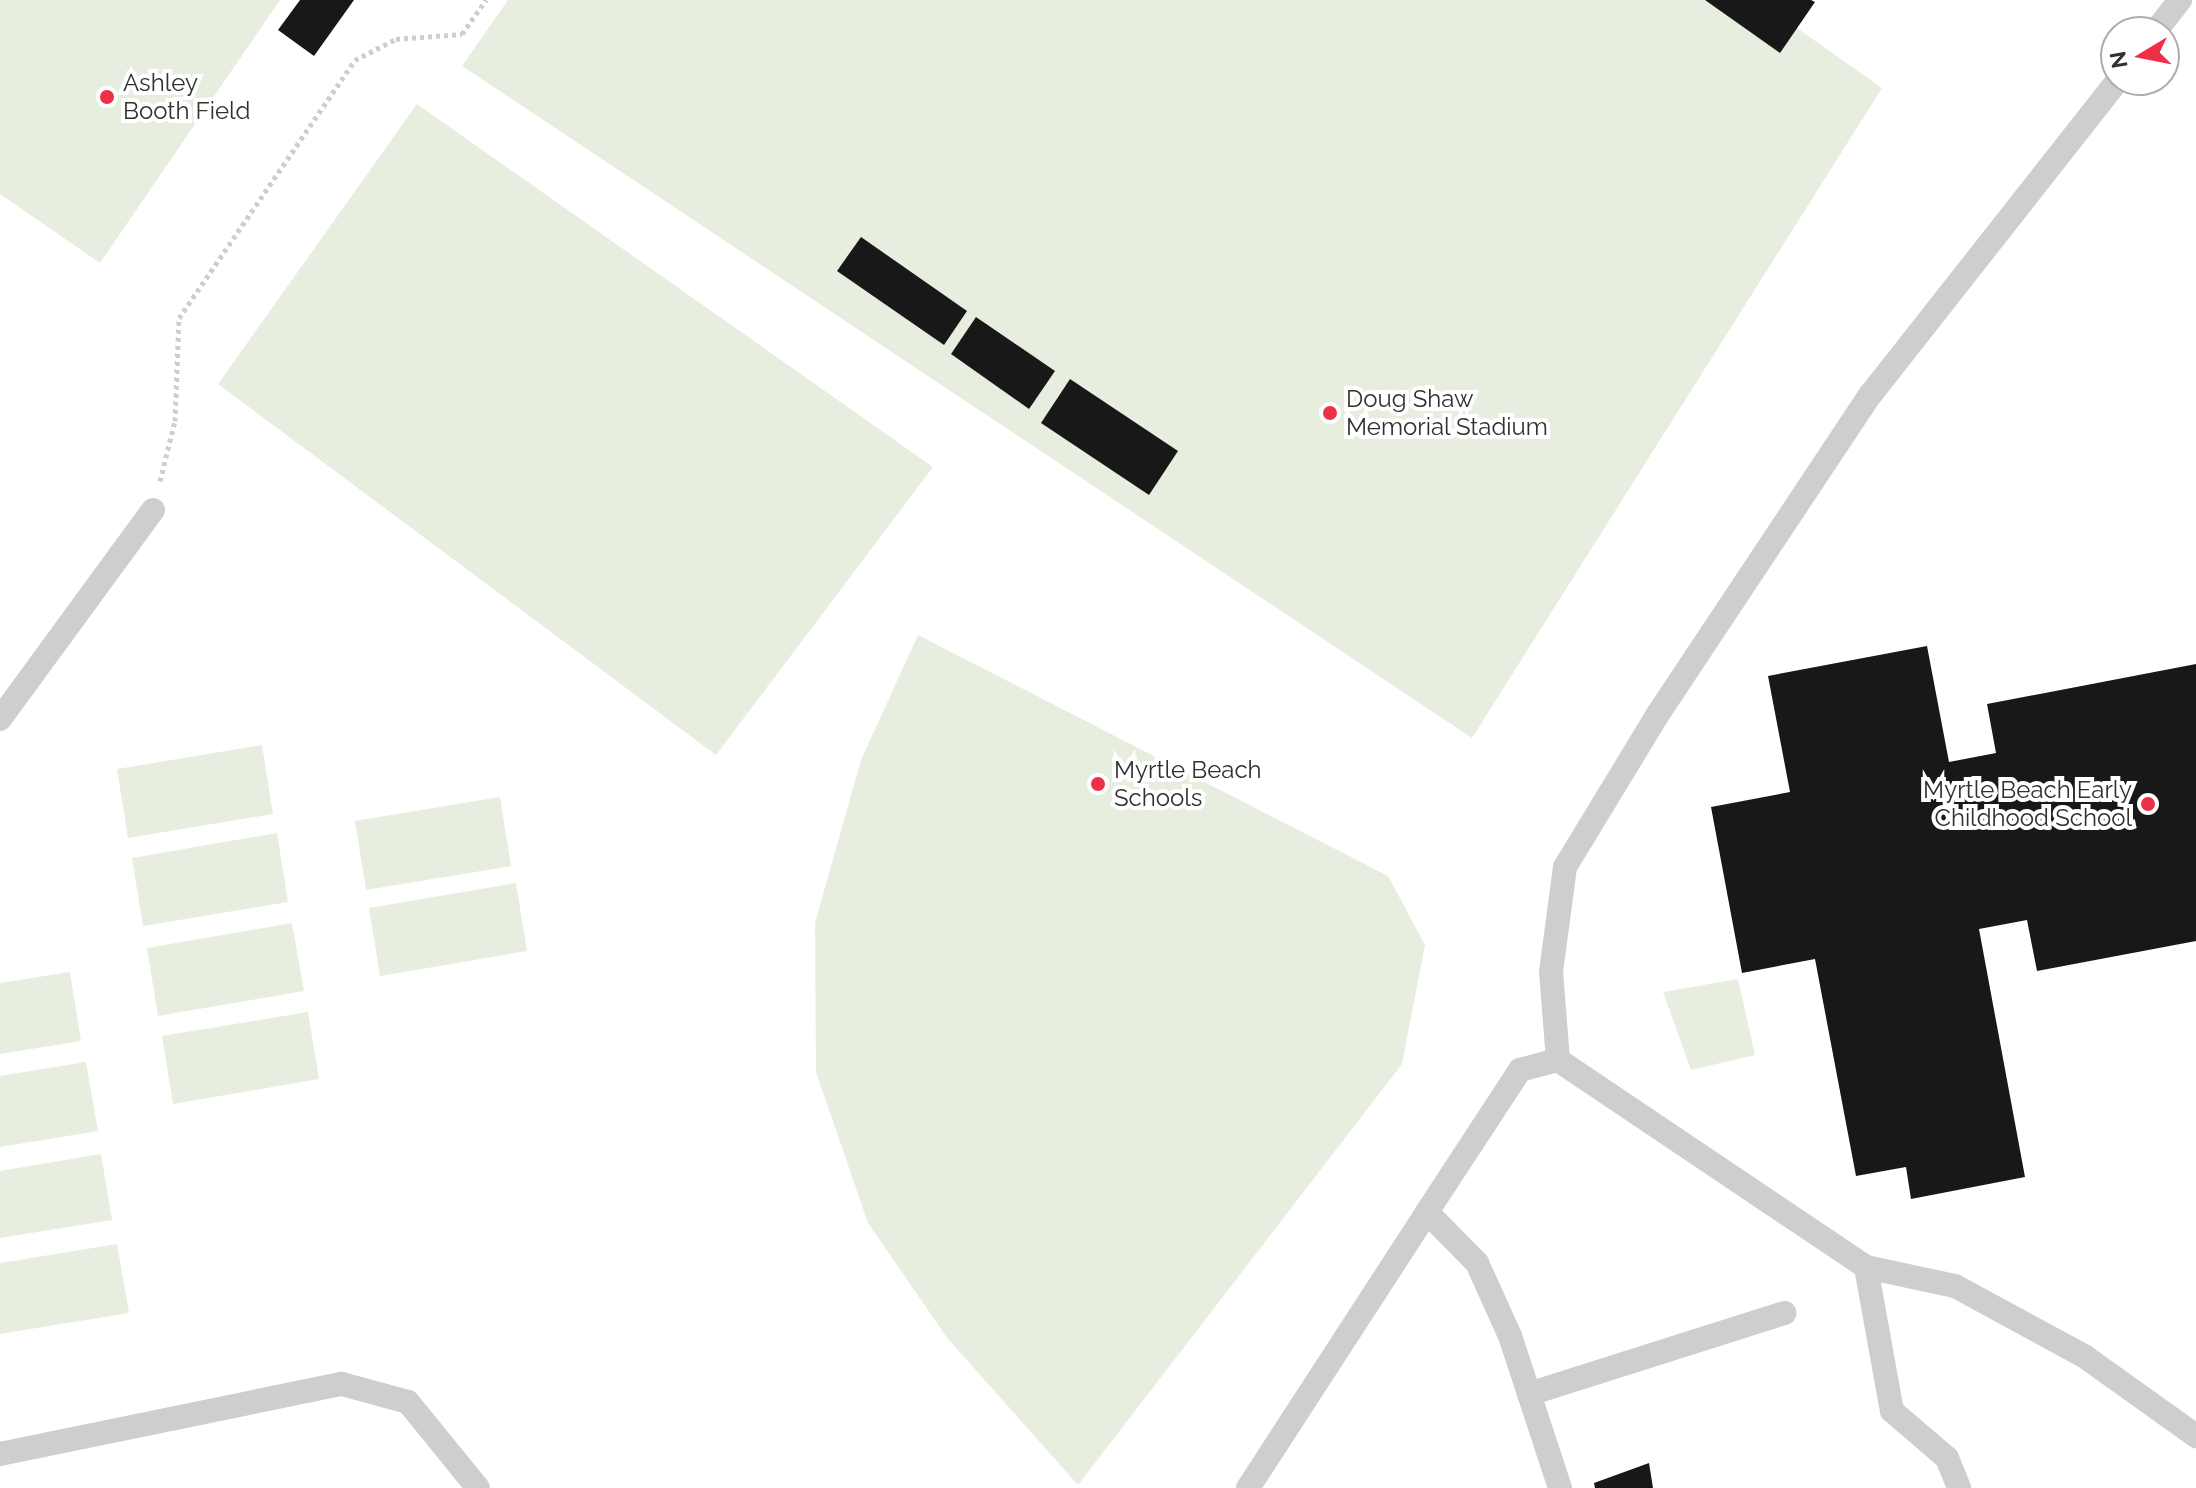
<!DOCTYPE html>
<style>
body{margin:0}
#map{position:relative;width:2196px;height:1488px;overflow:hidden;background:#fff;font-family:Raleway,sans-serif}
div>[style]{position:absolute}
.green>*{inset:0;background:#e8eedf}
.building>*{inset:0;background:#181818}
.path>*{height:5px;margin-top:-2.5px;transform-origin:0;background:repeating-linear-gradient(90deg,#cecece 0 4px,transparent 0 8px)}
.service>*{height:24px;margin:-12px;padding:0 12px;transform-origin:12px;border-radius:12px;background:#cecece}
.dots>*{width:22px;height:22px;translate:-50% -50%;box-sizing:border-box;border:4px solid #fff;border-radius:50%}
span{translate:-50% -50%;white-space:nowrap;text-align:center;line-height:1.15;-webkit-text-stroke:8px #fff;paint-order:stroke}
.poi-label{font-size:24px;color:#313131}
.left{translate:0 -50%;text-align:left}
.right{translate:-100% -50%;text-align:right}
.north{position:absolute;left:2100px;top:16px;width:80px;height:80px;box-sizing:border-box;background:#fff;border:2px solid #adadad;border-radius:50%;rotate:260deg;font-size:22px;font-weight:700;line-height:32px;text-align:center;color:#313131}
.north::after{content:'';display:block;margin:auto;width:28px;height:36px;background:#ed2f48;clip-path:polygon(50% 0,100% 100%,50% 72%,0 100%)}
</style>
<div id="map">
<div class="green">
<div style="clip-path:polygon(0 0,280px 0,100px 263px,0 194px)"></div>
<div style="clip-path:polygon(508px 0,1757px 0,1882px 88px,1472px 738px,462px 66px)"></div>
<div style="clip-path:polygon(417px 104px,933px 467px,716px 755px,218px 384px)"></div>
<div style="clip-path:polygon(918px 635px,1388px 876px,1425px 945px,1402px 1064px,1078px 1485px,948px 1339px,868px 1223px,816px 1072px,815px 923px,861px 760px)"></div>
<div style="clip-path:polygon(262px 745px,273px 814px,128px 838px,117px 769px)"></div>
<div style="clip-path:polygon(500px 797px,511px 866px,366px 890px,355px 821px)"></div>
<div style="clip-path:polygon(277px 833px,288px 902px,143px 926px,132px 858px)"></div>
<div style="clip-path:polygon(516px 883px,527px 951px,380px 976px,369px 908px)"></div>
<div style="clip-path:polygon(292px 923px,304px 991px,158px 1016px,147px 948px)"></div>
<div style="clip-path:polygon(70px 972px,81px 1041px,0 1054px,0 983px)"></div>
<div style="clip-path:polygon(1738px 979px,1755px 1055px,1691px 1070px,1663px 992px)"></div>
<div style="clip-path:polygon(308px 1012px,319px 1079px,173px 1104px,162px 1036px)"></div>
<div style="clip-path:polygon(86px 1062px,98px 1131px,0 1147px,0 1076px)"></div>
<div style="clip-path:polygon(101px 1154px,112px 1220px,0 1238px,0 1171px)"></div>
<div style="clip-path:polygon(117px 1244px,129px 1313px,0 1334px,0 1263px)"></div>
</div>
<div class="building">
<div style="clip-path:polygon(300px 0,354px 0,314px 56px,278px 30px)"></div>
<div style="clip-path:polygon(1705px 0,1811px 0,1815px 2px,1780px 53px)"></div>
<div style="clip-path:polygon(861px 237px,967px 311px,944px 345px,837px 271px)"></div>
<div style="clip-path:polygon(976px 317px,1055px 371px,1029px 409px,951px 354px)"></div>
<div style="clip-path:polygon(1070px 379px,1178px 451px,1149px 495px,1041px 423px)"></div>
<div style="clip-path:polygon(1927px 646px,1949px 762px,1996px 753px,1987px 704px,2196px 664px,2196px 941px,2037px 971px,2027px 920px,1979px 929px,2025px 1177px,1911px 1199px,1906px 1167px,1856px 1176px,1815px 959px,1742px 973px,1711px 807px,1790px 792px,1768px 676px)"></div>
<div style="clip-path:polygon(1649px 1463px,1653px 1488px,1595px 1488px,1594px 1483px)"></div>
</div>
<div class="path">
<div style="left:160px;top:481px;width:62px;rotate:-76deg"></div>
<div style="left:175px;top:421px;width:103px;rotate:-87.8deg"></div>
<div style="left:179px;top:318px;width:312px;rotate:-55.7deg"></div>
<div style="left:355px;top:60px;width:46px;rotate:-27.1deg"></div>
<div style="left:396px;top:39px;width:66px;rotate:-4.3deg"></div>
<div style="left:462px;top:34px;width:42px;rotate:-54.8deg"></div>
</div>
<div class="service">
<div style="left:2155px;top:32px;width:41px;rotate:-52deg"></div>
<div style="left:0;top:719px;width:259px;rotate:-53.8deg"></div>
<div style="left:1558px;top:1060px;width:88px;rotate:-94.5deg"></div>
<div style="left:1551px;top:972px;width:106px;rotate:-82.4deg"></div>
<div style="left:1565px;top:867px;width:179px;rotate:-58.7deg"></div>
<div style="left:1658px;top:714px;width:384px;rotate:-56.4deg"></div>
<div style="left:1871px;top:394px;width:400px;rotate:-51.8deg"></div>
<div style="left:1866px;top:1267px;width:146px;rotate:79.8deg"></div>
<div style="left:1892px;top:1411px;width:72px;rotate:40.5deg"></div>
<div style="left:1947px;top:1458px;width:32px;rotate:68deg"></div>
<div style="left:1529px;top:1394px;width:268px;rotate:-17.6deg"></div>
<div style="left:0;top:1454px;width:349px;rotate:-11.6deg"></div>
<div style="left:342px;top:1384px;width:68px;rotate:15.3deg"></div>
<div style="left:408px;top:1402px;width:111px;rotate:50.9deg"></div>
<div style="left:1248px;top:1488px;width:329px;rotate:-57deg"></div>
<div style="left:1560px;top:1488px;width:160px;rotate:-108.2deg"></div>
<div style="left:1510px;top:1336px;width:80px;rotate:-114.3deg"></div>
<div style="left:1477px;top:1263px;width:71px;rotate:-134.4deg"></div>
<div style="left:1427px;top:1212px;width:170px;rotate:-56.8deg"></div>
<div style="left:1520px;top:1070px;width:39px;rotate:-15deg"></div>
<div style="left:1558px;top:1060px;width:371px;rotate:33.9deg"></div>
<div style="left:1866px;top:1267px;width:91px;rotate:12.1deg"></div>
<div style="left:1955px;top:1286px;width:147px;rotate:28.5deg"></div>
<div style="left:2084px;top:1356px;width:138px;rotate:35.5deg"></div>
</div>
<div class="dots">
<div style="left:107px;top:97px;background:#ed2f48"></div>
<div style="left:1330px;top:413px;background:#ed2f48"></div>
<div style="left:1098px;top:784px;background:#ed2f48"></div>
<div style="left:2148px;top:804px;background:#ed2f48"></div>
</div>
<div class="poi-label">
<span class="left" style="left:123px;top:97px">Ashley<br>Booth Field</span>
<span class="left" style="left:1346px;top:413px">Doug Shaw<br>Memorial Stadium</span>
<span class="left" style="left:1114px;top:784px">Myrtle Beach<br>Schools</span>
<span class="right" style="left:2132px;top:804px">Myrtle Beach Early<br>Childhood School</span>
</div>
<div class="north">N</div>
</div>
